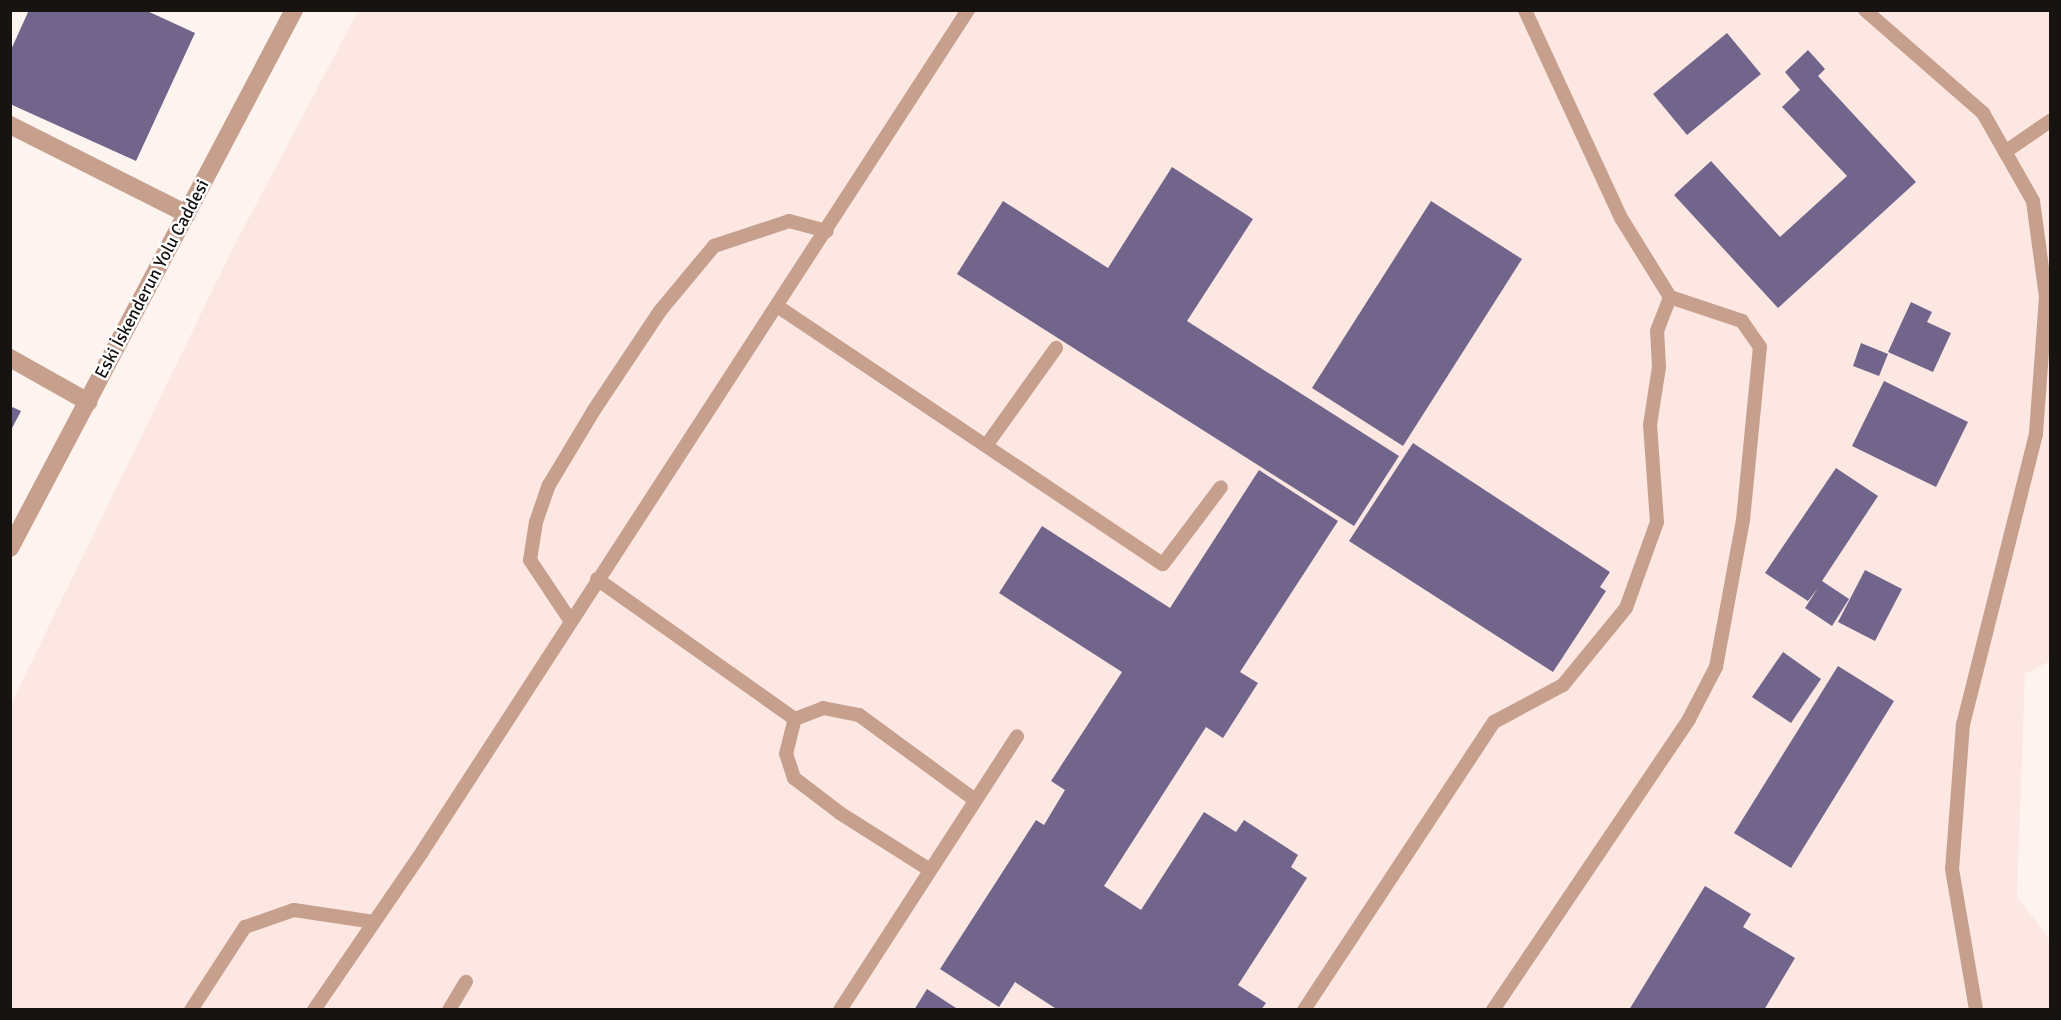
<!DOCTYPE html>
<meta charset="utf-8">
<style>
body{margin:0}
#map{position:relative;width:2061px;height:1020px;overflow:hidden;background:#fdf4ef;font-family:Signika,sans-serif}
div>[style]{position:absolute}
.education>*{inset:0;background:#fce7e3}
.building>*{inset:0;background:#72658c}
.service>*{height:14px;margin:-7px;padding:0 7px;transform-origin:7px;border-radius:7px;background:#c79f8d}
.minor>*{height:18px;margin:-9px;padding:0 9px;transform-origin:9px;border-radius:9px;background:#c79f8d}
.tertiary>*{height:18px;margin:-9px;padding:0 9px;transform-origin:9px;border-radius:9px;background:#c79f8d}
span{translate:-50% -50%;white-space:nowrap;text-align:center;line-height:1.15;-webkit-text-stroke:5px #fff;paint-order:stroke}
.street-label{font-size:18px;color:#161311}
.frame{position:absolute;inset:0;border:12px solid #161311;pointer-events:none}
</style>
<div id="map">
<div class="education">
<div style="clip-path:polygon(358px 11px,2050px 11px,2050px 661px,2025px 674px,2017px 896px,2050px 940px,2050px 1009px,11px 1009px,10px 706px,233px 248px)"></div>
</div>
<div class="building">
<div style="clip-path:polygon(29px 10px,145px 10px,195px 33px,136px 161px,10px 104px,10px 52px)"></div>
<div style="clip-path:polygon(1727px 33px,1761px 74px,1687px 135px,1653px 94px)"></div>
<div style="clip-path:polygon(1808px 50px,1825px 69px,1818px 76px,1916px 182px,1778px 308px,1674px 195px,1711px 161px,1780px 237px,1847px 176px,1782px 107px,1800px 90px,1785px 72px)"></div>
<div style="clip-path:polygon(1172px 167px,1253px 219px,1187px 321px,1399px 456px,1354px 526px,957px 274px,1003px 201px,1108px 268px)"></div>
<div style="clip-path:polygon(1431px 201px,1522px 259px,1403px 446px,1312px 388px)"></div>
<div style="clip-path:polygon(1911px 302px,1932px 312px,1927px 322px,1951px 333px,1933px 372px,1888px 352px)"></div>
<div style="clip-path:polygon(1861px 343px,1888px 354px,1879px 376px,1853px 366px)"></div>
<div style="clip-path:polygon(1884px 381px,1968px 422px,1936px 487px,1852px 446px)"></div>
<div style="clip-path:polygon(10px 406px,21px 411px,10px 432px)"></div>
<div style="clip-path:polygon(1413px 443px,1610px 572px,1600px 587px,1606px 591px,1553px 672px,1349px 541px)"></div>
<div style="clip-path:polygon(1836px 468px,1878px 496px,1822px 581px,1849px 599px,1832px 626px,1805px 608px,1818px 588px,1808px 601px,1765px 573px)"></div>
<div style="clip-path:polygon(1259px 470px,1338px 521px,1240px 672px,1258px 683px,1223px 738px,1206px 727px,1104px 886px,1141px 910px,1204px 812px,1236px 832px,1244px 820px,1298px 855px,1291px 867px,1307px 878px,1238px 985px,1266px 1003px,1261px 1010px,1058px 1010px,1015px 982px,999px 1007px,940px 969px,1036px 820px,1044px 825px,1065px 790px,1051px 781px,1122px 672px,999px 593px,1042px 526px,1170px 608px)"></div>
<div style="clip-path:polygon(1865px 570px,1902px 589px,1875px 641px,1838px 622px)"></div>
<div style="clip-path:polygon(1783px 652px,1821px 679px,1791px 723px,1752px 697px)"></div>
<div style="clip-path:polygon(1838px 666px,1894px 701px,1791px 868px,1734px 833px)"></div>
<div style="clip-path:polygon(1705px 886px,1751px 914px,1743px 927px,1795px 958px,1764px 1010px,1629px 1010px)"></div>
<div style="clip-path:polygon(927px 989px,959px 1010px,914px 1010px)"></div>
</div>
<div class="service">
<div style="left:1865px;top:10px;width:157px;rotate:41.1deg"></div>
<div style="left:1983px;top:113px;width:101px;rotate:60.4deg"></div>
<div style="left:2033px;top:201px;width:97px;rotate:82.3deg"></div>
<div style="left:2046px;top:297px;width:137px;rotate:94.2deg"></div>
<div style="left:2036px;top:434px;width:299px;rotate:104.1deg"></div>
<div style="left:1963px;top:724px;width:145px;rotate:94.3deg"></div>
<div style="left:1952px;top:869px;width:143px;rotate:80.3deg"></div>
<div style="left:2005px;top:152px;width:55px;rotate:-34.6deg"></div>
<div style="left:777px;top:306px;width:464px;rotate:33.8deg"></div>
<div style="left:1163px;top:564px;width:96px;rotate:-53deg"></div>
<div style="left:988px;top:443px;width:117px;rotate:-54.4deg"></div>
<div style="left:597px;top:579px;width:242px;rotate:35.3deg"></div>
<div style="left:570px;top:620px;width:72px;rotate:-123.7deg"></div>
<div style="left:530px;top:560px;width:38px;rotate:-81deg"></div>
<div style="left:536px;top:522px;width:39px;rotate:-71deg"></div>
<div style="left:549px;top:485px;width:87px;rotate:-59deg"></div>
<div style="left:594px;top:410px;width:119px;rotate:-56.3deg"></div>
<div style="left:660px;top:311px;width:85px;rotate:-50.3deg"></div>
<div style="left:714px;top:246px;width:79px;rotate:-18.4deg"></div>
<div style="left:789px;top:221px;width:39px;rotate:15deg"></div>
<div style="left:930px;top:870px;width:107px;rotate:-147.7deg"></div>
<div style="left:840px;top:813px;width:58px;rotate:-142.7deg"></div>
<div style="left:794px;top:778px;width:25px;rotate:-108deg"></div>
<div style="left:786px;top:754px;width:36px;rotate:-76deg"></div>
<div style="left:795px;top:719px;width:30px;rotate:-21deg"></div>
<div style="left:823px;top:708px;width:37px;rotate:11deg"></div>
<div style="left:859px;top:715px;width:144px;rotate:36.2deg"></div>
<div style="left:191px;top:1010px;width:99px;rotate:-57deg"></div>
<div style="left:245px;top:927px;width:52px;rotate:-19.1deg"></div>
<div style="left:294px;top:910px;width:81px;rotate:8.5deg"></div>
<div style="left:314px;top:1010px;width:191px;rotate:-55.6deg"></div>
<div style="left:422px;top:852px;width:1004px;rotate:-57.04deg"></div>
<div style="left:449px;top:1010px;width:33px;rotate:-59deg"></div>
<div style="left:840px;top:1010px;width:326px;rotate:-57.1deg"></div>
<div style="left:1304px;top:1010px;width:345px;rotate:-56.6deg"></div>
<div style="left:1494px;top:722px;width:78px;rotate:-28.2deg"></div>
<div style="left:1563px;top:685px;width:99px;rotate:-50.7deg"></div>
<div style="left:1626px;top:608px;width:91px;rotate:-70.2deg"></div>
<div style="left:1657px;top:522px;width:97px;rotate:-94.1deg"></div>
<div style="left:1650px;top:425px;width:59px;rotate:-81.2deg"></div>
<div style="left:1659px;top:367px;width:36px;rotate:-93deg"></div>
<div style="left:1657px;top:331px;width:36px;rotate:-69deg"></div>
<div style="left:1493px;top:1010px;width:351px;rotate:-56deg"></div>
<div style="left:1689px;top:719px;width:59px;rotate:-62.6deg"></div>
<div style="left:1716px;top:667px;width:149px;rotate:-79.6deg"></div>
<div style="left:1743px;top:520px;width:174px;rotate:-84.4deg"></div>
<div style="left:1760px;top:347px;width:32px;rotate:-125deg"></div>
<div style="left:1742px;top:321px;width:76px;rotate:-161.6deg"></div>
<div style="left:1670px;top:297px;width:93px;rotate:-121.8deg"></div>
<div style="left:1621px;top:218px;width:229px;rotate:-114.8deg"></div>
</div>
<div class="minor">
<div style="left:10px;top:125px;width:198px;rotate:26.7deg"></div>
<div style="left:10px;top:358px;width:90px;rotate:29.4deg"></div>
</div>
<div class="tertiary">
<div style="left:10px;top:548px;width:608px;rotate:-62.17deg"></div>
</div>
<div class="street-label">
<span style="left:152px;top:279px;rotate:-62deg">Eski İskenderun Yolu Caddesi</span>
</div>
<div class="frame"></div>
</div>
